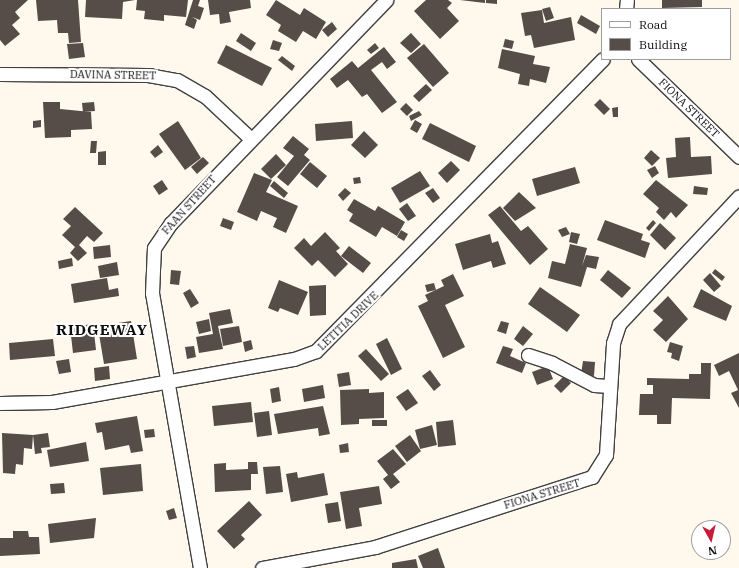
<!DOCTYPE html>
<style>
body{margin:0}
#map{position:relative;width:739px;height:568px;overflow:hidden;background:#fff9ed;font-family:"IBM Plex Serif",serif}
div>[style]{position:absolute}
.building>*{inset:0;background:#564c48}
.roads{filter:drop-shadow(1px 0 #404040) drop-shadow(-1px 0 #404040) drop-shadow(0 1px #404040) drop-shadow(0 -1px #404040)}
.minor>*{height:13px;margin:-6.5px;padding:0 6.5px;transform-origin:6.5px;border-radius:6.5px;background:#fff}
span{translate:-50% -50%;white-space:nowrap;text-align:center;line-height:1.15;-webkit-text-stroke:4px #fff;paint-order:stroke}
.street-label{font-size:11px;color:#0d0d0d}
.district-label{font-size:15px;color:#0d0d0d;font-weight:700;letter-spacing:1px}
.legend{position:absolute;left:601px;top:8px;width:130px;height:52px;box-sizing:border-box;background:#fff;border:1px solid #9e9e9e;margin:0;padding:5px 7px;list-style:none;font-size:12px;color:#0d0d0d}
.legend li{display:flex;align-items:center;gap:8px;height:20px}
.legend b{width:20px;border:1px solid #9e9e9e}
.north{position:absolute;left:691px;top:520px;width:40px;height:40px;box-sizing:border-box;background:#fff;border:1px solid #9e9e9e;border-radius:50%;rotate:172deg;font-size:11px;font-weight:700;line-height:16px;text-align:center;color:#0d0d0d}
.north::after{content:'';display:block;margin:auto;width:14px;height:18px;background:#c71b39;clip-path:polygon(50% 0,100% 100%,50% 72%,0 100%)}
</style>
<div id="map">
<div class="building">
<div style="clip-path:polygon(0 0,28px 0,15px 12px,20px 18px,12px 25px,20px 34px,5px 46px,0 40px)"></div>
<div style="clip-path:polygon(36px 0,78px 0,81px 42px,69px 43px,68px 33px,58px 33px,57px 20px,38px 21px)"></div>
<div style="clip-path:polygon(86px 0,135px 0,123px 2px,122px 19px,85px 17px)"></div>
<div style="clip-path:polygon(137px 0,188px 0,186px 17px,164px 15px,164px 21px,144px 19px,145px 11px,136px 10px)"></div>
<div style="clip-path:polygon(193px 0,200px 0,198px 6px,204px 8px,200px 20px,192px 17px,197px 20px,194px 29px,185px 25px)"></div>
<div style="clip-path:polygon(208px 0,250px 0,251px 8px,229px 12px,231px 22px,220px 24px,219px 14px,210px 15px)"></div>
<div style="clip-path:polygon(276px 0,300px 15px,304px 8px,326px 22px,316px 39px,303px 31px,296px 42px,278px 31px,281px 25px,266px 15px)"></div>
<div style="clip-path:polygon(426px 0,448px 0,452px 3px,447px 8px,459px 21px,440px 39px,414px 11px)"></div>
<div style="clip-path:polygon(460px 0,485px 0,485px 3px)"></div>
<div style="clip-path:polygon(486px 0,497px 0,497px 4px,486px 3px)"></div>
<div style="clip-path:polygon(662px 0,702px 0,702px 7px,662px 8px)"></div>
<div style="clip-path:polygon(550px 7px,554px 18px,546px 21px,542px 9px)"></div>
<div style="clip-path:polygon(542px 10px,544px 23px,571px 17px,575px 40px,534px 48px,531px 35px,525px 36px,521px 13px)"></div>
<div style="clip-path:polygon(581px 15px,600px 26px,596px 34px,577px 23px)"></div>
<div style="clip-path:polygon(332px 22px,337px 29px,328px 37px,322px 30px)"></div>
<div style="clip-path:polygon(241px 33px,256px 43px,251px 51px,236px 41px)"></div>
<div style="clip-path:polygon(411px 33px,421px 44px,411px 53px,400px 43px)"></div>
<div style="clip-path:polygon(505px 39px,514px 41px,512px 49px,503px 47px)"></div>
<div style="clip-path:polygon(273px 40px,282px 43px,279px 51px,270px 49px)"></div>
<div style="clip-path:polygon(83px 43px,85px 57px,69px 59px,67px 44px)"></div>
<div style="clip-path:polygon(375px 43px,379px 48px,371px 54px,367px 50px)"></div>
<div style="clip-path:polygon(424px 44px,449px 73px,433px 87px,407px 58px)"></div>
<div style="clip-path:polygon(226px 45px,272px 68px,262px 86px,217px 63px)"></div>
<div style="clip-path:polygon(384px 47px,396px 62px,387px 69px,382px 62px,371px 70px,397px 102px,382px 113px,367px 94px,362px 97px,348px 80px,337px 88px,330px 79px,352px 61px,358px 68px)"></div>
<div style="clip-path:polygon(502px 49px,535px 56px,533px 64px,550px 67px,546px 83px,530px 79px,529px 86px,518px 84px,520px 74px,498px 68px)"></div>
<div style="clip-path:polygon(282px 56px,295px 66px,292px 71px,278px 60px)"></div>
<div style="clip-path:polygon(426px 84px,432px 90px,419px 102px,413px 96px)"></div>
<div style="clip-path:polygon(600px 99px,610px 109px,604px 115px,594px 105px)"></div>
<div style="clip-path:polygon(43px 102px,60px 102px,60px 109px,91px 112px,92px 129px,71px 130px,71px 137px,45px 138px)"></div>
<div style="clip-path:polygon(94px 102px,95px 111px,83px 112px,82px 103px)"></div>
<div style="clip-path:polygon(406px 103px,413px 110px,407px 116px,400px 109px)"></div>
<div style="clip-path:polygon(618px 107px,618px 117px,613px 117px,612px 108px)"></div>
<div style="clip-path:polygon(419px 111px,422px 115px,411px 121px,409px 116px)"></div>
<div style="clip-path:polygon(41px 120px,41px 127px,33px 128px,33px 121px)"></div>
<div style="clip-path:polygon(415px 120px,422px 124px,417px 133px,410px 129px)"></div>
<div style="clip-path:polygon(178px 121px,201px 158px,185px 170px,159px 134px)"></div>
<div style="clip-path:polygon(352px 121px,353px 138px,316px 141px,315px 124px)"></div>
<div style="clip-path:polygon(430px 123px,476px 146px,469px 162px,422px 139px)"></div>
<div style="clip-path:polygon(364px 131px,378px 145px,365px 158px,351px 145px)"></div>
<div style="clip-path:polygon(293px 136px,309px 149px,304px 155px,310px 160px,288px 186px,277px 177px,294px 156px,283px 148px)"></div>
<div style="clip-path:polygon(690px 137px,691px 157px,711px 156px,712px 174px,668px 178px,666px 158px,676px 157px,675px 138px)"></div>
<div style="clip-path:polygon(91px 141px,97px 141px,96px 153px,90px 153px)"></div>
<div style="clip-path:polygon(158px 145px,163px 152px,155px 158px,150px 152px)"></div>
<div style="clip-path:polygon(651px 150px,660px 158px,652px 166px,644px 158px)"></div>
<div style="clip-path:polygon(106px 151px,106px 165px,98px 165px,98px 152px)"></div>
<div style="clip-path:polygon(276px 154px,286px 165px,271px 179px,261px 169px)"></div>
<div style="clip-path:polygon(203px 157px,209px 163px,197px 174px,191px 167px)"></div>
<div style="clip-path:polygon(451px 161px,460px 170px,447px 183px,438px 173px)"></div>
<div style="clip-path:polygon(310px 162px,327px 176px,317px 188px,300px 174px)"></div>
<div style="clip-path:polygon(655px 166px,659px 173px,652px 178px,647px 170px)"></div>
<div style="clip-path:polygon(575px 167px,580px 183px,537px 196px,532px 179px)"></div>
<div style="clip-path:polygon(420px 171px,430px 186px,400px 203px,391px 188px)"></div>
<div style="clip-path:polygon(254px 173px,272px 180px,266px 192px,298px 206px,286px 233px,273px 227px,277px 218px,261px 211px,257px 221px,237px 212px)"></div>
<div style="clip-path:polygon(360px 177px,361px 183px,354px 184px,353px 178px)"></div>
<div style="clip-path:polygon(162px 180px,168px 189px,159px 195px,153px 186px)"></div>
<div style="clip-path:polygon(656px 180px,688px 205px,676px 218px,671px 212px,664px 220px,656px 212px,659px 208px,643px 194px)"></div>
<div style="clip-path:polygon(274px 181px,288px 193px,284px 198px,270px 186px)"></div>
<div style="clip-path:polygon(694px 186px,708px 188px,707px 195px,693px 194px)"></div>
<div style="clip-path:polygon(345px 188px,351px 193px,343px 201px,338px 195px)"></div>
<div style="clip-path:polygon(433px 188px,440px 198px,433px 203px,425px 193px)"></div>
<div style="clip-path:polygon(519px 192px,536px 208px,515px 221px,503px 208px)"></div>
<div style="clip-path:polygon(354px 199px,375px 211px,378px 206px,405px 222px,397px 236px,382px 227px,376px 237px,349px 221px,353px 214px,347px 210px)"></div>
<div style="clip-path:polygon(407px 203px,416px 216px,408px 221px,399px 209px)"></div>
<div style="clip-path:polygon(500px 206px,521px 231px,528px 226px,548px 249px,530px 265px,488px 215px)"></div>
<div style="clip-path:polygon(75px 207px,103px 233px,94px 242px,87px 236px,79px 245px,87px 253px,78px 261px,70px 253px,75px 247px,62px 235px,71px 226px,63px 219px)"></div>
<div style="clip-path:polygon(223px 218px,234px 222px,231px 230px,220px 226px)"></div>
<div style="clip-path:polygon(605px 220px,643px 234px,641px 240px,650px 243px,645px 258px,597px 240px)"></div>
<div style="clip-path:polygon(653px 220px,656px 223px,649px 231px,646px 228px)"></div>
<div style="clip-path:polygon(660px 223px,676px 238px,665px 250px,650px 235px)"></div>
<div style="clip-path:polygon(566px 227px,570px 234px,562px 237px,558px 230px)"></div>
<div style="clip-path:polygon(401px 230px,408px 234px,404px 241px,397px 237px)"></div>
<div style="clip-path:polygon(325px 232px,340px 248px,336px 251px,348px 264px,335px 277px,318px 260px,312px 266px,294px 248px,304px 238px,311px 246px)"></div>
<div style="clip-path:polygon(571px 232px,580px 234px,577px 244px,569px 242px)"></div>
<div style="clip-path:polygon(490px 234px,492px 243px,498px 241px,506px 264px,493px 268px,491px 261px,463px 270px,455px 244px)"></div>
<div style="clip-path:polygon(570px 244px,587px 248px,582px 266px,586px 255px,599px 257px,596px 269px,587px 267px,581px 287px,548px 278px,552px 261px,565px 264px)"></div>
<div style="clip-path:polygon(110px 245px,111px 257px,94px 259px,93px 247px)"></div>
<div style="clip-path:polygon(349px 246px,371px 263px,363px 273px,341px 256px)"></div>
<div style="clip-path:polygon(72px 258px,73px 266px,59px 269px,58px 261px)"></div>
<div style="clip-path:polygon(117px 262px,119px 275px,100px 278px,98px 266px)"></div>
<div style="clip-path:polygon(715px 269px,725px 277px,722px 281px,712px 273px)"></div>
<div style="clip-path:polygon(171px 270px,181px 271px,179px 285px,170px 284px)"></div>
<div style="clip-path:polygon(608px 270px,631px 288px,622px 298px,600px 280px)"></div>
<div style="clip-path:polygon(710px 273px,721px 286px,714px 292px,703px 280px)"></div>
<div style="clip-path:polygon(453px 274px,464px 296px,445px 305px,465px 347px,443px 358px,418px 306px,428px 301px,425px 295px,444px 286px,441px 280px)"></div>
<div style="clip-path:polygon(107px 278px,109px 290px,118px 288px,119px 296px,74px 303px,71px 284px)"></div>
<div style="clip-path:polygon(279px 280px,308px 292px,298px 315px,280px 308px,278px 312px,268px 308px)"></div>
<div style="clip-path:polygon(434px 283px,436px 290px,427px 292px,425px 285px)"></div>
<div style="clip-path:polygon(326px 285px,326px 315px,310px 316px,309px 286px)"></div>
<div style="clip-path:polygon(540px 287px,580px 315px,567px 332px,528px 304px)"></div>
<div style="clip-path:polygon(190px 289px,199px 303px,191px 308px,183px 293px)"></div>
<div style="clip-path:polygon(701px 289px,732px 306px,726px 321px,693px 307px)"></div>
<div style="clip-path:polygon(668px 296px,688px 319px,666px 342px,653px 330px,663px 320px,653px 311px)"></div>
<div style="clip-path:polygon(230px 309px,233px 323px,218px 326px,223px 349px,199px 353px,196px 337px,213px 334px,209px 313px)"></div>
<div style="clip-path:polygon(209px 319px,211px 331px,199px 334px,196px 322px)"></div>
<div style="clip-path:polygon(131px 321px,137px 359px,104px 364px,99px 334px,119px 330px,118px 323px)"></div>
<div style="clip-path:polygon(501px 321px,509px 323px,506px 334px,497px 331px)"></div>
<div style="clip-path:polygon(93px 324px,96px 350px,73px 353px,70px 327px)"></div>
<div style="clip-path:polygon(239px 326px,242px 342px,223px 346px,220px 329px)"></div>
<div style="clip-path:polygon(523px 326px,533px 334px,523px 346px,514px 339px)"></div>
<div style="clip-path:polygon(387px 338px,402px 369px,391px 375px,376px 344px)"></div>
<div style="clip-path:polygon(53px 339px,55px 356px,10px 360px,9px 343px)"></div>
<div style="clip-path:polygon(251px 340px,253px 349px,245px 352px,243px 342px)"></div>
<div style="clip-path:polygon(670px 342px,683px 346px,679px 361px,671px 358px,672px 353px,667px 352px)"></div>
<div style="clip-path:polygon(194px 346px,196px 357px,187px 359px,185px 347px)"></div>
<div style="clip-path:polygon(503px 346px,513px 349px,510px 356px,526px 363px,522px 373px,496px 363px)"></div>
<div style="clip-path:polygon(366px 349px,389px 374px,381px 381px,358px 356px)"></div>
<div style="clip-path:polygon(739px 353px,739px 408px,731px 393px,738px 390px,729px 371px,719px 376px,714px 365px)"></div>
<div style="clip-path:polygon(69px 359px,71px 372px,59px 374px,56px 361px)"></div>
<div style="clip-path:polygon(583px 361px,595px 362px,594px 376px,581px 374px)"></div>
<div style="clip-path:polygon(701px 363px,711px 363px,710px 399px,672px 398px,671px 424px,657px 424px,657px 415px,639px 415px,640px 394px,653px 394px,653px 385px,647px 385px,647px 378px,689px 379px,689px 374px,701px 374px)"></div>
<div style="clip-path:polygon(109px 366px,110px 379px,95px 381px,94px 368px)"></div>
<div style="clip-path:polygon(548px 366px,553px 379px,537px 385px,532px 372px)"></div>
<div style="clip-path:polygon(430px 370px,441px 385px,434px 391px,422px 376px)"></div>
<div style="clip-path:polygon(349px 372px,351px 385px,339px 387px,337px 374px)"></div>
<div style="clip-path:polygon(564px 376px,571px 383px,561px 393px,554px 386px)"></div>
<div style="clip-path:polygon(323px 385px,325px 398px,304px 402px,302px 389px)"></div>
<div style="clip-path:polygon(279px 387px,281px 401px,272px 403px,270px 389px)"></div>
<div style="clip-path:polygon(369px 389px,369px 393px,384px 392px,384px 418px,359px 419px,359px 424px,341px 425px,340px 390px)"></div>
<div style="clip-path:polygon(408px 389px,418px 403px,406px 411px,396px 397px)"></div>
<div style="clip-path:polygon(251px 402px,253px 422px,214px 426px,212px 406px)"></div>
<div style="clip-path:polygon(323px 406px,330px 434px,319px 436px,318px 428px,278px 434px,274px 414px)"></div>
<div style="clip-path:polygon(269px 411px,272px 435px,257px 437px,254px 413px)"></div>
<div style="clip-path:polygon(137px 416px,143px 451px,131px 453px,129px 445px,105px 450px,102px 432px,97px 433px,95px 423px)"></div>
<div style="clip-path:polygon(372px 420px,387px 420px,387px 426px,372px 426px)"></div>
<div style="clip-path:polygon(453px 420px,456px 445px,438px 447px,436px 422px)"></div>
<div style="clip-path:polygon(432px 425px,437px 445px,420px 449px,415px 430px)"></div>
<div style="clip-path:polygon(154px 429px,155px 437px,145px 438px,144px 430px)"></div>
<div style="clip-path:polygon(2px 433px,33px 435px,32px 449px,24px 448px,23px 465px,16px 464px,15px 474px,3px 473px)"></div>
<div style="clip-path:polygon(48px 433px,50px 447px,41px 448px,42px 453px,35px 454px,33px 435px)"></div>
<div style="clip-path:polygon(410px 435px,421px 451px,407px 462px,395px 446px)"></div>
<div style="clip-path:polygon(86px 442px,89px 461px,50px 467px,47px 450px)"></div>
<div style="clip-path:polygon(348px 443px,349px 452px,340px 453px,339px 445px)"></div>
<div style="clip-path:polygon(393px 449px,406px 464px,393px 474px,400px 482px,391px 489px,383px 479px,388px 475px,377px 461px)"></div>
<div style="clip-path:polygon(248px 462px,257px 462px,258px 474px,251px 474px,251px 490px,215px 492px,214px 464px,226px 463px,226px 470px,248px 469px)"></div>
<div style="clip-path:polygon(141px 464px,143px 491px,103px 495px,100px 468px)"></div>
<div style="clip-path:polygon(280px 466px,283px 492px,266px 494px,263px 467px)"></div>
<div style="clip-path:polygon(297px 472px,298px 478px,324px 473px,328px 495px,291px 502px,286px 474px)"></div>
<div style="clip-path:polygon(64px 483px,65px 493px,51px 494px,50px 484px)"></div>
<div style="clip-path:polygon(379px 486px,382px 504px,359px 508px,362px 526px,346px 529px,340px 492px)"></div>
<div style="clip-path:polygon(249px 501px,262px 515px,241px 535px,245px 539px,234px 549px,217px 531px)"></div>
<div style="clip-path:polygon(338px 502px,341px 521px,328px 523px,325px 504px)"></div>
<div style="clip-path:polygon(174px 508px,177px 518px,169px 520px,166px 511px)"></div>
<div style="clip-path:polygon(96px 518px,94px 538px,50px 543px,48px 524px)"></div>
<div style="clip-path:polygon(13px 531px,28px 531px,29px 537px,39px 537px,40px 554px,0 556px,0 538px,13px 538px)"></div>
<div style="clip-path:polygon(438px 548px,445px 568px,423px 568px,418px 556px)"></div>
<div style="clip-path:polygon(416px 559px,418px 568px,392px 568px,392px 563px)"></div>
</div>
<div class="roads">
<div class="minor">
<div style="left:626px;top:9px;width:9px;rotate:-84deg"></div>
<div style="left:638px;top:59px;width:141px;rotate:44.1deg"></div>
<div style="left:0;top:74px;width:148px;rotate:0.4deg"></div>
<div style="left:148px;top:75px;width:29px;rotate:10deg"></div>
<div style="left:177px;top:80px;width:32px;rotate:30deg"></div>
<div style="left:205px;top:96px;width:63px;rotate:43.1deg"></div>
<div style="left:528px;top:355px;width:25px;rotate:18deg"></div>
<div style="left:552px;top:363px;width:47px;rotate:27.6deg"></div>
<div style="left:594px;top:385px;width:16px;rotate:4deg"></div>
<div style="left:0;top:403px;width:52px;rotate:-1.1deg"></div>
<div style="left:52px;top:402px;width:246px;rotate:-10.1deg"></div>
<div style="left:294px;top:359px;width:23px;rotate:-20deg"></div>
<div style="left:316px;top:351px;width:409px;rotate:-45.5deg"></div>
<div style="left:200px;top:568px;width:279px;rotate:-99.9deg"></div>
<div style="left:152px;top:293px;width:45px;rotate:-87.5deg"></div>
<div style="left:154px;top:248px;width:30px;rotate:-56deg"></div>
<div style="left:171px;top:223px;width:310px;rotate:-46deg"></div>
<div style="left:262px;top:568px;width:115px;rotate:-10.5deg"></div>
<div style="left:375px;top:547px;width:228px;rotate:-17.9deg"></div>
<div style="left:592px;top:477px;width:26px;rotate:-58deg"></div>
<div style="left:606px;top:455px;width:112px;rotate:-86.4deg"></div>
<div style="left:613px;top:343px;width:20px;rotate:-72deg"></div>
<div style="left:619px;top:324px;width:175px;rotate:-46.8deg"></div>
</div>
</div>
<div class="street-label">
<span style="left:113px;top:75px;rotate:1deg">DAVINA STREET</span>
<span style="left:689px;top:108px;rotate:44deg">FIONA STREET</span>
<span style="left:189px;top:205px;rotate:-48deg">FAAN STREET</span>
<span style="left:348px;top:321px;rotate:-44deg">LETITIA DRIVE</span>
<span style="left:542px;top:494px;rotate:-17deg">FIONA STREET</span>
</div>
<div class="district-label">
<span style="left:102px;top:330px">RIDGEWAY</span>
</div>
<ul class="legend">
<li><b style="height:5px;background:#fff"></b>Road</li>
<li><b style="height:11px;background:#564c48"></b>Building</li>
</ul>
<div class="north">N</div>
</div>
